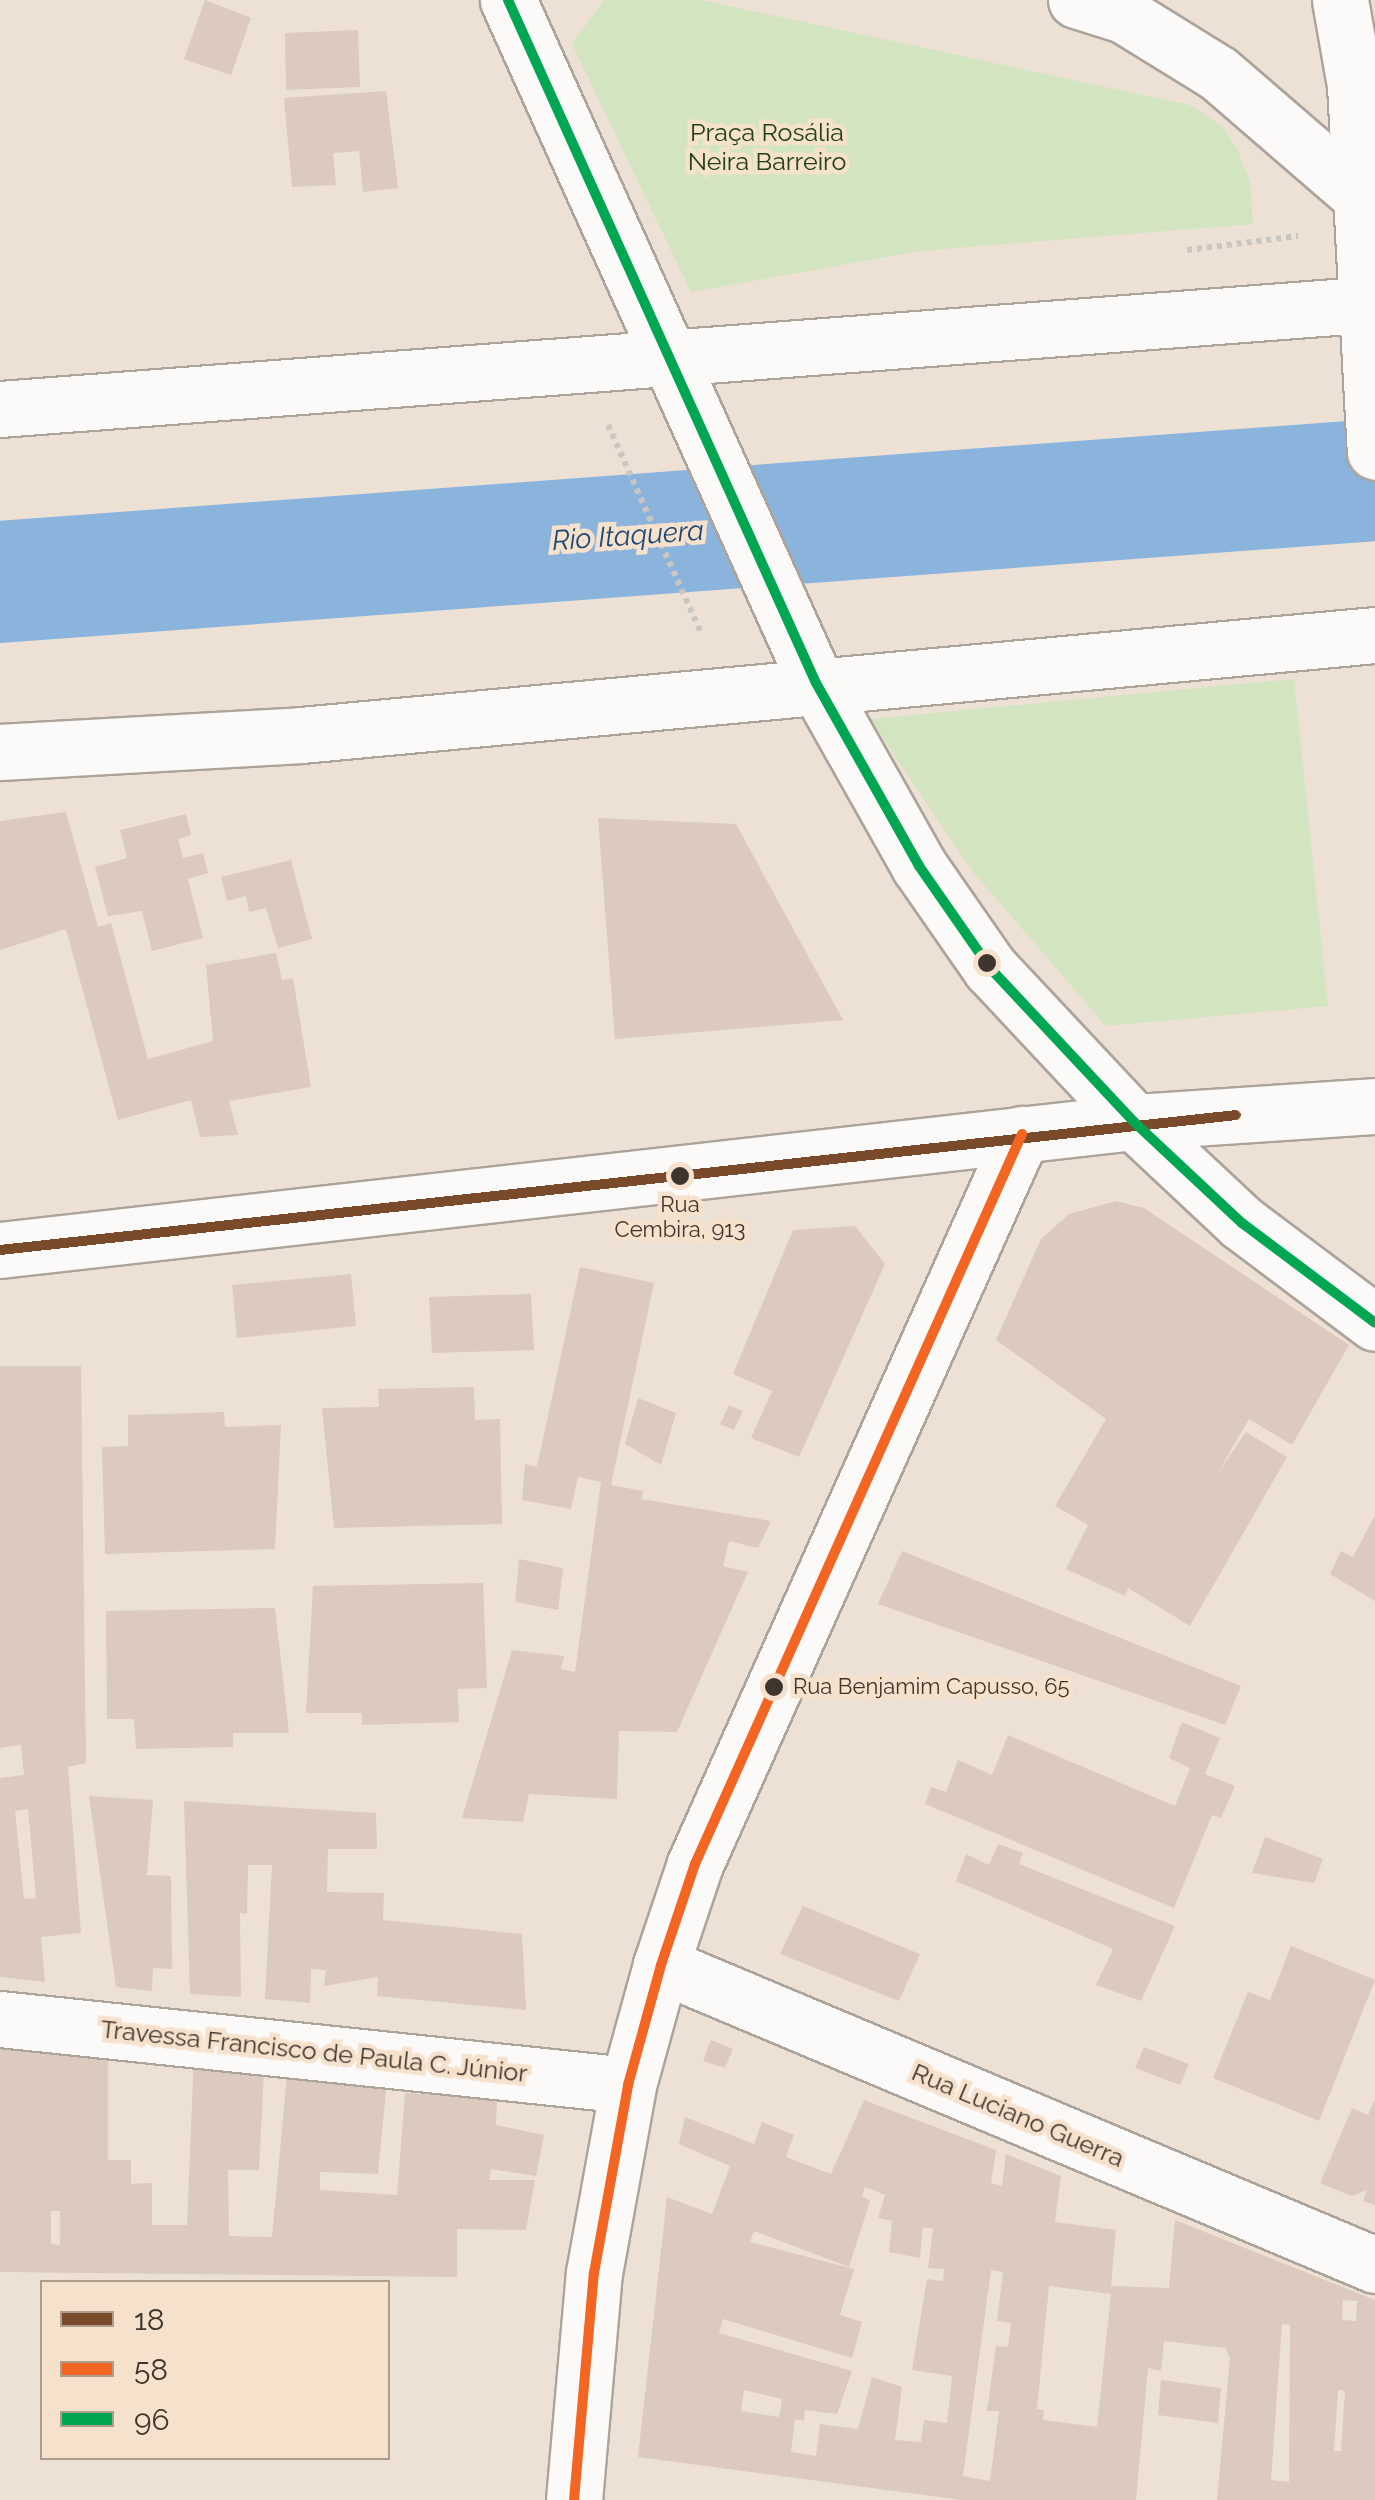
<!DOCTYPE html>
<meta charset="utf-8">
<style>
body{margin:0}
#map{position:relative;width:1375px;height:2500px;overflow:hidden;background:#ede1d6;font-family:Raleway,sans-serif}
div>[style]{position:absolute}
.green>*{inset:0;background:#d2e4c0}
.river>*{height:122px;margin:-61px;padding:0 61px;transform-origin:61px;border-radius:61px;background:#8bb4dd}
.building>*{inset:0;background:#dbcabd}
.path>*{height:6px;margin-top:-3px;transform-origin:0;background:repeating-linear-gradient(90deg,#cac6c2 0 5px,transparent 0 10px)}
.roads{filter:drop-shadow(2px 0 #aca39a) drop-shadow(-2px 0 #aca39a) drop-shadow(0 2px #aca39a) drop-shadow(0 -2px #aca39a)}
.minor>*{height:55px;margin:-27.5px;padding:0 27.5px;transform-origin:27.5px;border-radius:27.5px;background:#fcfaf9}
.bus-1>*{height:10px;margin:-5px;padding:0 5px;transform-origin:5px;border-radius:5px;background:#7a4b2a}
.bus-2>*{height:10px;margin:-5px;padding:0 5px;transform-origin:5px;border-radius:5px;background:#f26522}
.bus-3>*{height:10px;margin:-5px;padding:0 5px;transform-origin:5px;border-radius:5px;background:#00a651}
.dots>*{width:28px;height:28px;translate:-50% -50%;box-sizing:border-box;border:5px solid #f6e1cd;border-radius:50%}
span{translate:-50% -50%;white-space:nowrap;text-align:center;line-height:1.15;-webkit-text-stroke:9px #f6e1cd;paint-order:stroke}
.bus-label{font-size:22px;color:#3e362e}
.left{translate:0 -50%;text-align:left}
.park-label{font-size:25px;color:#1f4311}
.street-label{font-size:25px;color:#3e362e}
.water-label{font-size:28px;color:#1d4974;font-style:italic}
.legend{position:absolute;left:40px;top:2280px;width:350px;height:180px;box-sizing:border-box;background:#f6e1cd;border:2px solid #ac9d8d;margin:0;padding:12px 18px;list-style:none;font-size:30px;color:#3e362e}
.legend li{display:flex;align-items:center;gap:20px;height:50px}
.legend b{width:50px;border:2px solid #ac9d8d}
</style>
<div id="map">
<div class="green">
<div style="clip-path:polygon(604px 0,701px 0,1190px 105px,1222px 126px,1237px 149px,1250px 181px,1253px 224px,920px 251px,691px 292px,572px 44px)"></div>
<div style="clip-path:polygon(1294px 679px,1328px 1006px,1106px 1026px,973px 872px,870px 719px)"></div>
</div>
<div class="river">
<div style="left:0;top:582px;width:1379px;rotate:-4.24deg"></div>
</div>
<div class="building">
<div style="clip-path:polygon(205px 0,251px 18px,231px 75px,184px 59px)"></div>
<div style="clip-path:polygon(358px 30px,360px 87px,286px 90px,285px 33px)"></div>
<div style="clip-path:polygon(386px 91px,398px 188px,363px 192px,359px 151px,333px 153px,336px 185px,292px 187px,284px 98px)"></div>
<div style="clip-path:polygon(66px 812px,98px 927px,111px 923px,148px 1059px,213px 1041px,206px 965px,276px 953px,282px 980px,293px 978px,311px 1087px,229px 1101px,238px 1135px,200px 1137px,191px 1100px,118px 1120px,66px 929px,0 950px,0 821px)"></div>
<div style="clip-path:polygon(186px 814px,191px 835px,178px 839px,183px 858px,203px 853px,208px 873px,188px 879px,203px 938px,152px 951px,142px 911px,108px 916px,95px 867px,127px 858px,120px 830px)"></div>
<div style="clip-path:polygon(598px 818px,736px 824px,843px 1020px,615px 1039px)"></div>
<div style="clip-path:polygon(291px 860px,312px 939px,278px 948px,266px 908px,249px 912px,246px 896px,227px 901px,221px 877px)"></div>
<div style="clip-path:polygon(1116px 1201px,1144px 1208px,1349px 1345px,1292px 1445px,1249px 1419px,1217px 1474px,1246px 1432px,1287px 1457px,1190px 1626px,1128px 1588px,1125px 1596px,1066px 1569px,1088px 1525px,1055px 1506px,1106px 1419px,996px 1340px,1041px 1239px,1069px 1214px)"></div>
<div style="clip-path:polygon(855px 1226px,885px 1264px,799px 1457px,751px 1438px,772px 1391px,733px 1374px,793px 1230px)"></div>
<div style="clip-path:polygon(580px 1267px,654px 1283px,611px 1485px,643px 1491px,641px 1499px,771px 1521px,758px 1548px,729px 1541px,723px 1566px,748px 1572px,677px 1732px,619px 1731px,617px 1799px,529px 1794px,523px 1822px,462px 1818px,512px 1650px,564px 1656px,561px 1669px,575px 1672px,601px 1482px,578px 1477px,571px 1509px,522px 1500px,525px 1464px,537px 1467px)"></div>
<div style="clip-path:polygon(351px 1274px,356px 1326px,237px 1338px,232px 1285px)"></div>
<div style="clip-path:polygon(531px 1294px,534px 1350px,432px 1353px,429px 1297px)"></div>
<div style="clip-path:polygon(evenodd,0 1366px,81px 1366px,86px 1763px,68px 1767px,81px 1933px,41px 1937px,45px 1982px,0 1977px,0 1778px,24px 1775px,21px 1745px,0 1748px,0 1366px,28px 1809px,36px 1898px,24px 1899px,15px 1811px,28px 1809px)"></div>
<div style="clip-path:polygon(474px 1387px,475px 1420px,500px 1419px,502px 1524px,334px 1528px,322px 1408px,379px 1407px,378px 1389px)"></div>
<div style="clip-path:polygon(638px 1398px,676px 1413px,661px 1465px,625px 1444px)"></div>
<div style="clip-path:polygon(729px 1405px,743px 1411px,734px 1430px,720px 1424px)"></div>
<div style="clip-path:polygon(224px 1412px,225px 1427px,281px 1425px,275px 1549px,105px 1554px,102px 1447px,128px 1446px,128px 1415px)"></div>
<div style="clip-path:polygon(1375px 1515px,1375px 1601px,1330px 1574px,1341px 1551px,1353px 1557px)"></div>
<div style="clip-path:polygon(902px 1551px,1241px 1686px,1225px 1725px,878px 1604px)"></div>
<div style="clip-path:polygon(519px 1559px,563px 1568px,558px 1610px,515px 1602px)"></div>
<div style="clip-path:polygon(483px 1583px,487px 1688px,458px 1689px,459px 1722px,362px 1725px,362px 1713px,306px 1713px,313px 1586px)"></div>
<div style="clip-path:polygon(275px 1608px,289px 1733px,233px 1733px,233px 1747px,136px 1749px,134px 1719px,107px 1719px,106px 1611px)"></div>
<div style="clip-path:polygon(1182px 1722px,1220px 1738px,1205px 1774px,1235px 1786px,1221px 1818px,1212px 1815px,1174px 1908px,925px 1804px,931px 1787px,946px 1792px,958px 1760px,992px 1775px,1008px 1735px,1175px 1806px,1190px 1768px,1169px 1758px)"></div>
<div style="clip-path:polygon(89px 1796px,153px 1800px,147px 1875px,171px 1876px,172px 1969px,153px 1968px,152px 1991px,116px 1987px)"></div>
<div style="clip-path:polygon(184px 1801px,376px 1813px,377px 1849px,328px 1849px,327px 1892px,384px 1893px,383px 1920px,522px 1934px,526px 2010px,377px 1996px,378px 1977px,324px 1986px,326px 1970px,311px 1969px,310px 2003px,265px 1999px,272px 1865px,248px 1865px,247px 1914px,240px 1913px,241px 1997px,190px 1994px)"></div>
<div style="clip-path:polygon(1265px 1837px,1323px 1859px,1314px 1883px,1252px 1873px)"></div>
<div style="clip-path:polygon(998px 1844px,1023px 1853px,1019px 1864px,1175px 1926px,1141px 2001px,1096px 1985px,1113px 1949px,956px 1881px,966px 1854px,989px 1865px)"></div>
<div style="clip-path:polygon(803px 1906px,920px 1954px,899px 2001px,780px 1954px)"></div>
<div style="clip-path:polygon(1291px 1946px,1375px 1980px,1319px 2121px,1213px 2078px,1248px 1992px,1270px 2000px)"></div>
<div style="clip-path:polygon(evenodd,0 2037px,108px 2047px,108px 2160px,131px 2160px,131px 2184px,152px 2183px,152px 2225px,187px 2225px,194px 2055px,264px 2072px,259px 2170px,228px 2170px,229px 2236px,272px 2237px,287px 2075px,387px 2081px,378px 2174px,320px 2172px,320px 2190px,397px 2195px,405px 2093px,497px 2099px,496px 2125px,544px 2135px,536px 2176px,491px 2169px,489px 2180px,535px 2180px,526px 2230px,457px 2229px,457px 2277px,0 2272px,0 2037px,51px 2211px,60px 2211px,60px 2245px,51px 2244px,51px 2211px)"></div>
<div style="clip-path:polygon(711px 2040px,733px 2049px,725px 2068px,703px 2061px)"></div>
<div style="clip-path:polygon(1144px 2047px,1189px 2064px,1180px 2085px,1135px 2068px)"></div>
<div style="clip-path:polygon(1375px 2099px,1375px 2205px,1363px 2201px,1367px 2190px,1352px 2196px,1320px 2183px,1352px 2108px,1368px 2115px)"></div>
<div style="clip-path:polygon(evenodd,864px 2100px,996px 2150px,991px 2183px,1002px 2186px,1006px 2154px,1061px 2176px,1055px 2222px,1116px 2230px,1111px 2286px,1169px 2288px,1175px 2220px,1375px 2300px,1375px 2500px,1217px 2500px,1230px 2358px,1225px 2348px,1164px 2341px,1161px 2371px,1148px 2368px,1136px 2500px,962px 2500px,638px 2457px,667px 2197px,712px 2214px,730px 2166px,679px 2144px,685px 2117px,754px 2144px,762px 2122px,794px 2135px,786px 2157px,831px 2174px,864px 2100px,865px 2187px,885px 2195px,878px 2218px,892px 2221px,889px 2252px,920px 2258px,923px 2227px,933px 2229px,928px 2268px,944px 2269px,943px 2281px,927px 2279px,912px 2370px,952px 2376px,947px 2423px,924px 2420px,921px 2442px,895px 2440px,902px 2387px,872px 2377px,858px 2429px,820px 2424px,816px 2456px,791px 2452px,795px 2419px,804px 2421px,805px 2410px,837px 2414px,852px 2371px,719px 2333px,723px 2319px,852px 2358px,862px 2322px,840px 2315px,854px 2269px,750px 2242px,754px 2231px,849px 2267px,870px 2201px,862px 2196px,865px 2187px,864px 2100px,1003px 2272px,997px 2321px,1011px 2323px,1008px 2347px,996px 2346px,987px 2411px,999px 2411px,990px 2481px,963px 2476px,991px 2270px,1003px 2272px,864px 2100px,1049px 2286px,1111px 2294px,1097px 2427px,1043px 2420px,1044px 2410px,1037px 2409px,1049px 2286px,864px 2100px,1343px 2300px,1357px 2301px,1356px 2321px,1342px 2320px,1343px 2300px,864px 2100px,1282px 2324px,1290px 2325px,1289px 2482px,1271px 2480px,1282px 2324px,864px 2100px,744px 2390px,782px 2399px,779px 2417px,741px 2411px,744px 2390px,864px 2100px,1338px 2390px,1345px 2391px,1341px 2451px,1334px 2451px,1338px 2390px)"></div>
<div style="clip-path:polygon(1161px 2380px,1221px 2388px,1218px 2423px,1158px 2415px)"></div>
</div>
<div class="path">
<div style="left:1187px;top:250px;width:112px;rotate:-7.2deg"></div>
<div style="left:608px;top:425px;width:228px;rotate:65.9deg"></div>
</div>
<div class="roads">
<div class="minor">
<div style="left:508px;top:0;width:749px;rotate:65.73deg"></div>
<div style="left:816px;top:683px;width:210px;rotate:60.6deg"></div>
<div style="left:919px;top:866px;width:124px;rotate:55.2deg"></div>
<div style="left:990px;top:968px;width:211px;rotate:46.9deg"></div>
<div style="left:1134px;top:1122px;width:148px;rotate:43.1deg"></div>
<div style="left:1242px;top:1223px;width:166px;rotate:36.9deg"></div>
<div style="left:1076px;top:0;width:50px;rotate:17.4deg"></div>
<div style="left:1124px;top:15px;width:110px;rotate:31.7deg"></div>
<div style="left:1218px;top:73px;width:193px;rotate:40.8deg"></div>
<div style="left:1340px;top:0;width:86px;rotate:80deg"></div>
<div style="left:1355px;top:85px;width:367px;rotate:86.9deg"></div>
<div style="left:0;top:409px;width:1379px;rotate:-4.37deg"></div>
<div style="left:0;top:752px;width:301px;rotate:-3.2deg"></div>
<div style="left:301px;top:735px;width:1079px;rotate:-5.32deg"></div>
<div style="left:0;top:1250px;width:1141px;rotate:-6.44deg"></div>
<div style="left:1134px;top:1122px;width:242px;rotate:-3.8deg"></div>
<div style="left:661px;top:1965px;width:774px;rotate:22.79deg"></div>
<div style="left:0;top:2019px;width:631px;rotate:6deg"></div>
<div style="left:574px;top:2500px;width:228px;rotate:-85deg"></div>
<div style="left:594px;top:2273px;width:191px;rotate:-79.7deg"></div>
<div style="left:628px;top:2085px;width:124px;rotate:-74.6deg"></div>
<div style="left:661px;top:1965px;width:107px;rotate:-71.4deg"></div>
<div style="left:695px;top:1864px;width:800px;rotate:-65.87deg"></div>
</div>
</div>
<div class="bus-1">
<div style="left:0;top:1250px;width:1243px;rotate:-6.23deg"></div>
</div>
<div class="bus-2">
<div style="left:574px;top:2500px;width:228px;rotate:-85deg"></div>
<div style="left:594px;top:2273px;width:191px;rotate:-79.7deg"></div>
<div style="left:628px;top:2085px;width:124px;rotate:-74.6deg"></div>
<div style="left:661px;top:1965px;width:107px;rotate:-71.4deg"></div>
<div style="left:695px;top:1864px;width:800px;rotate:-65.87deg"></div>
</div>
<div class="bus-3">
<div style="left:508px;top:0;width:749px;rotate:65.73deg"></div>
<div style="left:816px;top:683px;width:210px;rotate:60.6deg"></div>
<div style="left:919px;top:866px;width:124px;rotate:55.2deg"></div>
<div style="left:990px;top:968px;width:211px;rotate:46.9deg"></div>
<div style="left:1134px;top:1122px;width:148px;rotate:43.1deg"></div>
<div style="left:1242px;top:1223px;width:166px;rotate:36.9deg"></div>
</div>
<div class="dots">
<div style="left:987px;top:963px;background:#3e362e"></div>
<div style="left:680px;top:1176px;background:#3e362e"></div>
<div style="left:774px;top:1687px;background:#3e362e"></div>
</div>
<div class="bus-label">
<span style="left:680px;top:1217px">Rua<br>Cembira, 913</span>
<span class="left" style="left:793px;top:1687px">Rua Benjamim Capusso, 65</span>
</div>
<div class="park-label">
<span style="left:767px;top:147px">Praça Rosália<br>Neira Barreiro</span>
</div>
<div class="street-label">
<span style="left:314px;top:2051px;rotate:6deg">Travessa Francisco de Paula C. Júnior</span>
<span style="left:1018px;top:2115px;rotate:23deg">Rua Luciano Guerra</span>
</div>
<div class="water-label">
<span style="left:628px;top:536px;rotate:-4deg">Rio Itaquera</span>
</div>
<ul class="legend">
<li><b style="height:12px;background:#7a4b2a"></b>18</li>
<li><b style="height:12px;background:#f26522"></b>58</li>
<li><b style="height:12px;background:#00a651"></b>96</li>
</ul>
</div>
